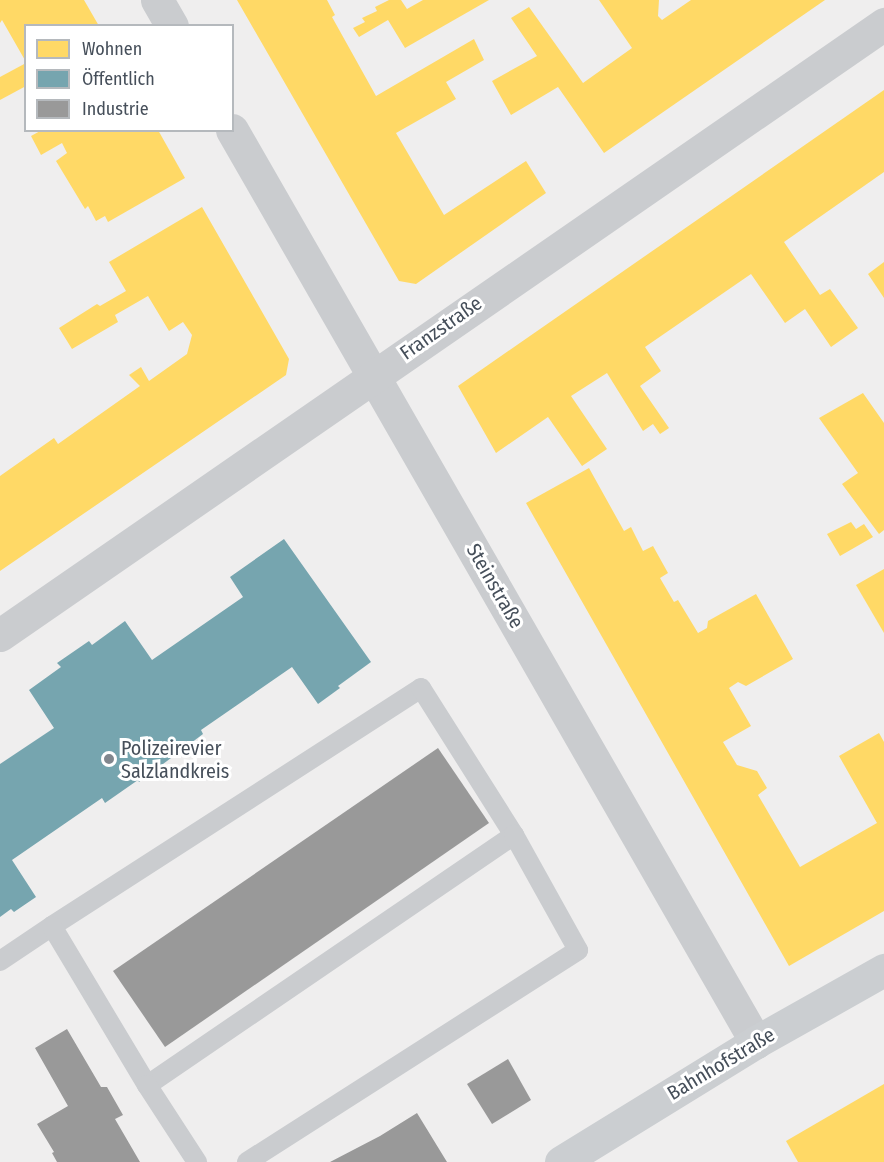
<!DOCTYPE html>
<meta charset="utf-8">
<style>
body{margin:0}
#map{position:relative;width:884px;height:1162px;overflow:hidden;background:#efeeee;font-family:"Fira Sans Condensed",sans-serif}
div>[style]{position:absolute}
.homes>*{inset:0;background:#ffd966}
.public>*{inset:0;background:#76a5af}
.industry>*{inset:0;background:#999}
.lane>*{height:20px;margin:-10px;padding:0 10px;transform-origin:10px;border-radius:10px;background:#cacccf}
.street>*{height:33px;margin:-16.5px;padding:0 16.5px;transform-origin:16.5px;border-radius:16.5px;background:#cacccf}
.secondary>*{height:33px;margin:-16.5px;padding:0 16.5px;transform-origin:16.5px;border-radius:16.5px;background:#cbced1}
.dots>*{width:16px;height:16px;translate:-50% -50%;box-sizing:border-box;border:3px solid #fff;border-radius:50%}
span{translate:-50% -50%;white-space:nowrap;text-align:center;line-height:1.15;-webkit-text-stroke:6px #fff;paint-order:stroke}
.street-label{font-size:20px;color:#464f5a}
.poi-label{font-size:20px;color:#464f5a}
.left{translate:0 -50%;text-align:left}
.legend{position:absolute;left:24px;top:24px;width:210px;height:108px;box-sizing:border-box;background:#fff;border:2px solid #b5b9bd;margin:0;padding:8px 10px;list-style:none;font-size:18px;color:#464f5a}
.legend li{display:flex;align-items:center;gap:12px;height:30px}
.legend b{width:30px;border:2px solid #b5b9bd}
</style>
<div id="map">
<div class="homes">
<div style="clip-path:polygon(0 0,84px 0,99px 26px,26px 26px,26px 62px,2px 20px,0 23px)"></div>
<div style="clip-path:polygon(237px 0,327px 0,335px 15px,332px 17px,376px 96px,474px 39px,484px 60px,446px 82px,456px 99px,396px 133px,444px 215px,526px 161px,546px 193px,416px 284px,399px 281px)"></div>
<div style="clip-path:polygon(389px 0,401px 0,407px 9px,423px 0,489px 0,405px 48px,388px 20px,359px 37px,353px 28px,365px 22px,362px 18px,377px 11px,375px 7px)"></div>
<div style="clip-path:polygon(599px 0,659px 0,658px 16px,662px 20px,691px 0,825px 0,604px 153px,558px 87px,511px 115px,492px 81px,537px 56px,511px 18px,529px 7px,583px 83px,632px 48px)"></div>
<div style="clip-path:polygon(26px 63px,26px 86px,0 100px,0 77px)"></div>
<div style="clip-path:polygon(884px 90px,884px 172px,784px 242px,820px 295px,830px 289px,858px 328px,831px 347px,805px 309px,785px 323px,751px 274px,645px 347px,661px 371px,640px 386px,669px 428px,660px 434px,653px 424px,643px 431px,607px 373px,571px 396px,607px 449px,582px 466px,548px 417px,496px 453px,458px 386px)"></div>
<div style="clip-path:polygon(42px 130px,158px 130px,185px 178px,108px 222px,105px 216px,96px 221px,88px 206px,85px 209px,56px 161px,67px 153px,62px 143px,41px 155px,31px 136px)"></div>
<div style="clip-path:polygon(202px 207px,289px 359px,286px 375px,0 571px,0 476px,54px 438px,58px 444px,140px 386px,129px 375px,141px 367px,149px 381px,187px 354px,192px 335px,183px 322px,169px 331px,148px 296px,115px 315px,118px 322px,72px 349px,59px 328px,97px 304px,100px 306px,126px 291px,109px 262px)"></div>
<div style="clip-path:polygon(884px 262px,884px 298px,868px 274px)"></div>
<div style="clip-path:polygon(863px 393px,884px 423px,884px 530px,879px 534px,842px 484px,858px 473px,819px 418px)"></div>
<div style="clip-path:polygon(589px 468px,624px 531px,631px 527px,643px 551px,653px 546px,668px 573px,660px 578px,674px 602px,678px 600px,698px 633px,707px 628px,708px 621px,756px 594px,793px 659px,746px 686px,738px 682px,729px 688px,751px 726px,723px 742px,737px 765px,757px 771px,767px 788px,758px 795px,800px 867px,877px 823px,839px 756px,879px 733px,884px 742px,884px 911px,789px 966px,526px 503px)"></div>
<div style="clip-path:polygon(851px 522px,856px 529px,864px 524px,873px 537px,840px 556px,827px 534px)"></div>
<div style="clip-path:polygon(884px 569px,884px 633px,856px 585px)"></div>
<div style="clip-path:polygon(884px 1084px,884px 1162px,798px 1162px,786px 1141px)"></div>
</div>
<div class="public">
<div style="clip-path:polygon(284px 539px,371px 662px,338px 686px,340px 688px,318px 704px,292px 667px,201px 730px,203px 734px,139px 782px,138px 780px,105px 803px,102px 798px,12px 860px,36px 897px,14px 912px,11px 909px,0 917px,0 764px,54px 728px,29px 690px,61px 667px,57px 663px,89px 641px,92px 645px,125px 621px,152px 660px,243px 597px,230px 577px)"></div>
</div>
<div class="industry">
<div style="clip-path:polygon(438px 748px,489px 823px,165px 1047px,113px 971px)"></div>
<div style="clip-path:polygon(67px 1029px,101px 1087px,107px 1087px,123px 1115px,115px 1119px,140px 1162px,57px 1162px,52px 1153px,54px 1152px,37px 1124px,68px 1106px,35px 1048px)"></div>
<div style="clip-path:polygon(508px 1059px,531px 1100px,492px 1124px,467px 1084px)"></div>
<div style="clip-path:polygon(417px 1113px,447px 1162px,330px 1162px,380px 1136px)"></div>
</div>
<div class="lane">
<div style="left:0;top:961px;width:63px;rotate:-33.9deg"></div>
<div style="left:52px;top:926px;width:439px;rotate:-32.8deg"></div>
<div style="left:421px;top:688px;width:174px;rotate:57.7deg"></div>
<div style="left:514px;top:835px;width:444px;rotate:145.7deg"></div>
<div style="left:147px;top:1085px;width:185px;rotate:-120.9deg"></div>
<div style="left:147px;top:1085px;width:92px;rotate:57deg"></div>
<div style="left:247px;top:1162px;width:393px;rotate:-32.6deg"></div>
<div style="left:578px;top:950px;width:132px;rotate:-119.1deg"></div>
</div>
<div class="street">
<div style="left:157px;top:0;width:30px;rotate:60deg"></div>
<div style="left:232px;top:130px;width:1052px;rotate:60.12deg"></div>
<div style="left:0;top:635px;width:1075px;rotate:-34.65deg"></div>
</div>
<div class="secondary">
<div style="left:561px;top:1162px;width:229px;rotate:-31.6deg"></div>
<div style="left:756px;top:1042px;width:147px;rotate:-29.4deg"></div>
</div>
<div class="dots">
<div style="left:109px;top:759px;background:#81878e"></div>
</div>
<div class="street-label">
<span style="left:441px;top:328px;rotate:-35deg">Franzstraße</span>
<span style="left:495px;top:586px;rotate:60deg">Steinstraße</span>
<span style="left:721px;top:1064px;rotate:-31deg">Bahnhofstraße</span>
</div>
<div class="poi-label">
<span class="left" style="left:121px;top:760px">Polizeirevier<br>Salzlandkreis</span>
</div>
<ul class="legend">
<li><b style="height:16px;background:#ffd966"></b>Wohnen</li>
<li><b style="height:16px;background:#76a5af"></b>Öffentlich</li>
<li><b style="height:16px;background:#999"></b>Industrie</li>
</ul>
</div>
